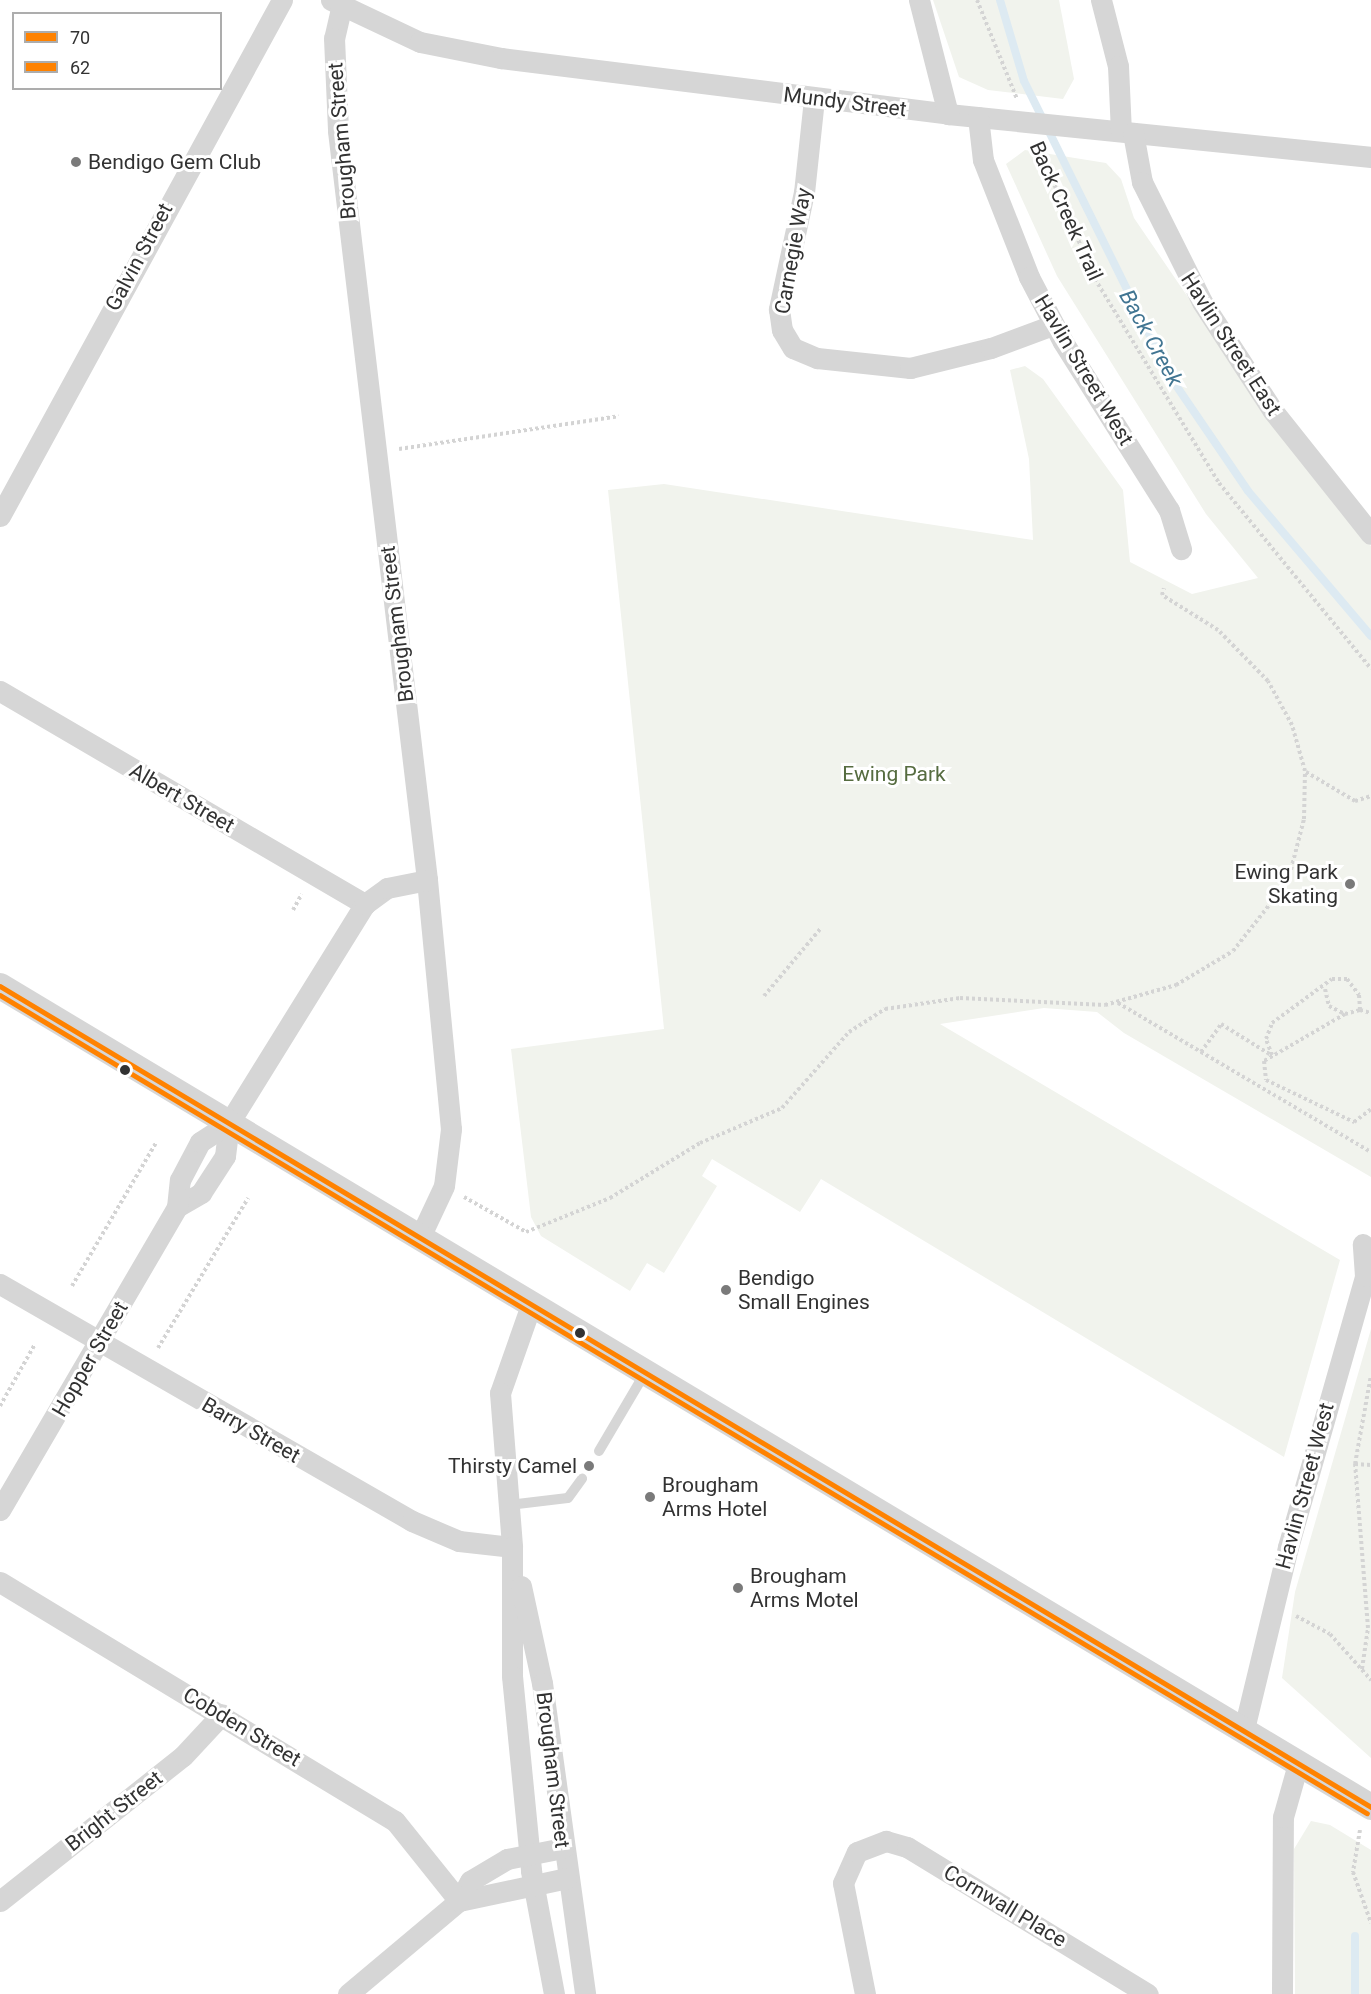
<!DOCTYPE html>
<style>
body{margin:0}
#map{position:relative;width:1371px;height:1994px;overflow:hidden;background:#fff;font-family:Roboto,sans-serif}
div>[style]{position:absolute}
.green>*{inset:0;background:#f1f3ed}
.stream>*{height:8px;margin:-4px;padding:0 4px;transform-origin:4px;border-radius:4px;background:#ddeaf2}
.path>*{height:4px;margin-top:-2px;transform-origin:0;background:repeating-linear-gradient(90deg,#d4d4d4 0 3px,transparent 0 6px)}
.service>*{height:10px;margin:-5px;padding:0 5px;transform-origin:5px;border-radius:5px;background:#d6d6d6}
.minor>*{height:21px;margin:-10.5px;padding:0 10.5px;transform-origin:10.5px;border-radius:10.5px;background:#d6d6d6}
.tertiary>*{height:26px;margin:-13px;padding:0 13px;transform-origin:13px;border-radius:13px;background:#d6d6d6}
.bus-1>*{height:4.5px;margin:-2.25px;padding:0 2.25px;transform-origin:2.25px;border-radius:2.25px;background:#ff8200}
.bus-2>*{height:4.5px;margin:-2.25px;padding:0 2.25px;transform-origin:2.25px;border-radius:2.25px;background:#ff8200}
.dots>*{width:16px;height:16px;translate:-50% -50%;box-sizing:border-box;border:3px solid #fff;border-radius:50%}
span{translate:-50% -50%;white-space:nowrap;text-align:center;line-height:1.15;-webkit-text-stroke:6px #fff;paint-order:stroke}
.street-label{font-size:21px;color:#323232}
.poi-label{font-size:21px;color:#323232}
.left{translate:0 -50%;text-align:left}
.right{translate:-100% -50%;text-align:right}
.park-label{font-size:21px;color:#566c40}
.water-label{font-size:22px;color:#417592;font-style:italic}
.legend{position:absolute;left:12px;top:12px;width:210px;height:78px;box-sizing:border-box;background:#fff;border:2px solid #adadad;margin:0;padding:8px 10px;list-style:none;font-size:18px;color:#323232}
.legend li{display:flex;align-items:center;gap:12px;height:30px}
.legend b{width:30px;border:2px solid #adadad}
</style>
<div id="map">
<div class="green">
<div style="clip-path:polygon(933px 0,1059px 0,1074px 79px,1063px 99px,988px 90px,959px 77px)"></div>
<div style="clip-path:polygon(1025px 150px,1106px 163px,1121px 179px,1134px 218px,1288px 444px,1371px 546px,1371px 1177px,1124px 1033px,1097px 1012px,1044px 1008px,940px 1024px,1340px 1260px,1284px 1457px,821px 1179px,800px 1212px,712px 1159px,702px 1176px,717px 1186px,664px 1273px,647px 1263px,630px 1291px,541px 1236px,531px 1217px,511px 1049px,664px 1029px,608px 490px,664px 484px,1033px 540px,1029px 459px,1010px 370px,1025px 366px,1043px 379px,1123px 490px,1130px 562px,1192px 594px,1258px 578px,1206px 514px,1057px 276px,1006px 164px)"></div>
<div style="clip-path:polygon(1371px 1329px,1371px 1758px,1282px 1678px,1295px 1592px)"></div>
<div style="clip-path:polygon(1311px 1821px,1330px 1825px,1371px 1850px,1371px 1994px,1295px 1994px,1294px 1849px)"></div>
</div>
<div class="stream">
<div style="left:1000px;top:0;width:84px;rotate:73.5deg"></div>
<div style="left:1024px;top:81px;width:328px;rotate:63.7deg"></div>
<div style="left:1169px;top:375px;width:140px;rotate:55.7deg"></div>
<div style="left:1248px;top:491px;width:190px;rotate:49.7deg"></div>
<div style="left:1355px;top:1994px;width:58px;rotate:-90deg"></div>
</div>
<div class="path">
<div style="left:977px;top:0;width:107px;rotate:68deg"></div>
<div style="left:1038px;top:147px;width:144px;rotate:66.6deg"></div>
<div style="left:1095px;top:279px;width:239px;rotate:58.7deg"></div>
<div style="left:1219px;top:483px;width:240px;rotate:50.7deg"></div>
<div style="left:399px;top:449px;width:222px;rotate:-8.5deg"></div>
<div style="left:1306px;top:772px;width:57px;rotate:30.6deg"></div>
<div style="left:1355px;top:801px;width:17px;rotate:-17deg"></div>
<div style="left:293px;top:910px;width:18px;rotate:-61deg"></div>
<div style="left:1325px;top:989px;width:17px;rotate:77deg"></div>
<div style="left:1329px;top:1006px;width:18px;rotate:27deg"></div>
<div style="left:1345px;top:1014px;width:16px;rotate:-15deg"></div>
<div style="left:764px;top:996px;width:89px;rotate:-50deg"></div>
<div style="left:1118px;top:1003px;width:294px;rotate:30.5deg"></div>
<div style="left:1345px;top:1014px;width:94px;rotate:149.9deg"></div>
<div style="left:1264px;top:1061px;width:19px;rotate:84deg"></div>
<div style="left:1266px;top:1080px;width:98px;rotate:25.5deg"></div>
<div style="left:1354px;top:1122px;width:21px;rotate:-37deg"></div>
<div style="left:1201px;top:1052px;width:34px;rotate:-54deg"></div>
<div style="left:1221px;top:1024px;width:59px;rotate:31.8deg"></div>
<div style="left:1272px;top:1055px;width:17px;rotate:-111deg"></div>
<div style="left:1266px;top:1039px;width:17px;rotate:-69deg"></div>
<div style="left:1272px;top:1023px;width:74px;rotate:-36.3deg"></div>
<div style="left:1332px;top:979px;width:15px"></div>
<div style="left:1347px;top:979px;width:20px;rotate:53deg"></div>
<div style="left:1359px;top:995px;width:15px;rotate:86deg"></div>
<div style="left:1360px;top:1010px;width:11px;rotate:15deg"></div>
<div style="left:464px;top:1197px;width:71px;rotate:29.4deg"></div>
<div style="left:526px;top:1232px;width:91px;rotate:-22deg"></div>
<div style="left:610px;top:1198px;width:105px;rotate:-31.4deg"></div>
<div style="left:700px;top:1143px;width:89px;rotate:-23.1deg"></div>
<div style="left:782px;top:1108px;width:101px;rotate:-48.6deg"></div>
<div style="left:849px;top:1032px;width:43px;rotate:-32.6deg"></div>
<div style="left:885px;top:1009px;width:76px;rotate:-8.3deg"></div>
<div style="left:960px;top:998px;width:145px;rotate:2.8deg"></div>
<div style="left:1105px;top:1005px;width:74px;rotate:-15.7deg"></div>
<div style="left:1176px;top:985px;width:66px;rotate:-30.8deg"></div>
<div style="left:1233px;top:951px;width:89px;rotate:-51.8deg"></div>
<div style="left:1288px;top:881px;width:64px;rotate:-75.5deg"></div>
<div style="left:1304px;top:819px;width:48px;rotate:-88.8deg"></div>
<div style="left:1305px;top:771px;width:48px;rotate:-105.8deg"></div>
<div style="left:1292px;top:725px;width:50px;rotate:-118.6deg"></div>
<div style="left:1268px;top:681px;width:71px;rotate:-134.4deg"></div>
<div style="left:1218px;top:630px;width:66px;rotate:-148deg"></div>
<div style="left:1162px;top:595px;width:7px;rotate:-74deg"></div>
<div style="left:72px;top:1286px;width:166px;rotate:-59.6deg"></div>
<div style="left:158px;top:1348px;width:175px;rotate:-59deg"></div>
<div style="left:0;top:1406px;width:71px;rotate:-60.6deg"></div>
<div style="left:1355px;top:1464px;width:16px;rotate:4deg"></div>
<div style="left:1296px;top:1616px;width:38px;rotate:28deg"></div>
<div style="left:1330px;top:1634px;width:62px;rotate:48.3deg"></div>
<div style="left:1362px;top:1669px;width:41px;rotate:-81.7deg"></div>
<div style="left:1368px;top:1628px;width:165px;rotate:-94.5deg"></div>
<div style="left:1355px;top:1464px;width:90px;rotate:-79.8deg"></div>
<div style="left:1360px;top:1830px;width:43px;rotate:99.5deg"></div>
<div style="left:1353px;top:1872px;width:54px;rotate:70.6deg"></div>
</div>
<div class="service">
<div style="left:599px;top:1451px;width:91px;rotate:-59.5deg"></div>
<div style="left:509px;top:1505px;width:59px;rotate:-6.8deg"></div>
<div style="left:568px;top:1498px;width:24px;rotate:-54deg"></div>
</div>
<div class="minor">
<div style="left:331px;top:0;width:98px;rotate:25.3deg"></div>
<div style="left:420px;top:42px;width:83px;rotate:11.2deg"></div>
<div style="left:501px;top:58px;width:450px;rotate:7.1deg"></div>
<div style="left:948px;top:114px;width:425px;rotate:5.8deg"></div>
<div style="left:343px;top:0;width:39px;rotate:103deg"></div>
<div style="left:334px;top:38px;width:93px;rotate:87.5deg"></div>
<div style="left:338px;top:131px;width:754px;rotate:83.22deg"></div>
<div style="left:427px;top:880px;width:250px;rotate:84.5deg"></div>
<div style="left:451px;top:1129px;width:57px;rotate:97deg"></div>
<div style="left:444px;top:1186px;width:56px;rotate:115.2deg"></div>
<div style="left:919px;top:0;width:118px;rotate:75.7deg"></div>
<div style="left:1101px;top:0;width:68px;rotate:75.6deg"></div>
<div style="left:1118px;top:66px;width:65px;rotate:87.4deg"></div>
<div style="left:814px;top:99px;width:94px;rotate:96.1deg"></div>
<div style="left:804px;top:192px;width:120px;rotate:102.1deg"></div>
<div style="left:779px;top:309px;width:21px;rotate:82deg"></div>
<div style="left:782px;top:330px;width:21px;rotate:59deg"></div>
<div style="left:793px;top:348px;width:26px;rotate:23deg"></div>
<div style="left:817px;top:358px;width:94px;rotate:6.1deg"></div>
<div style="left:910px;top:368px;width:83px;rotate:-13.9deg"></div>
<div style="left:991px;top:348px;width:66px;rotate:-20.4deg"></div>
<div style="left:978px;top:117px;width:43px;rotate:83.4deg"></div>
<div style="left:983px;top:160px;width:126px;rotate:68.5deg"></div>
<div style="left:1029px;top:277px;width:73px;rotate:62.4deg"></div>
<div style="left:1063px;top:342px;width:199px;rotate:57.8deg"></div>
<div style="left:1169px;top:510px;width:41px;rotate:72.9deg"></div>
<div style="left:1133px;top:133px;width:50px;rotate:79.6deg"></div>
<div style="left:1142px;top:182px;width:134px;rotate:63.4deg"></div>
<div style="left:1202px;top:302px;width:130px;rotate:56.9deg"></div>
<div style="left:1273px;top:411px;width:157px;rotate:51.5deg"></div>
<div style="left:0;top:516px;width:588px;rotate:-61.34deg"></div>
<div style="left:0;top:691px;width:423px;rotate:30.3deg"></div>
<div style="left:177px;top:1207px;width:28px;rotate:-30deg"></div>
<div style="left:201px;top:1193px;width:44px;rotate:-57deg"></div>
<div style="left:225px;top:1156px;width:33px;rotate:-83deg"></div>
<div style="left:229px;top:1123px;width:258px;rotate:-58.2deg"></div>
<div style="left:365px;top:904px;width:27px;rotate:-36deg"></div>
<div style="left:387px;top:888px;width:41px;rotate:-11.3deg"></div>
<div style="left:0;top:1284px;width:475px;rotate:29.9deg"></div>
<div style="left:412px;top:1521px;width:51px;rotate:23.1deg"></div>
<div style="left:459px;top:1541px;width:53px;rotate:6.5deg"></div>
<div style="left:531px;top:1305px;width:93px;rotate:109.4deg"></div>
<div style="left:500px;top:1393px;width:154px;rotate:85.5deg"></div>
<div style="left:512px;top:1547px;width:129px;rotate:90deg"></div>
<div style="left:512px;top:1676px;width:196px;rotate:84.4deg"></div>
<div style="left:531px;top:1871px;width:125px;rotate:79.4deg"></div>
<div style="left:0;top:1510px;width:351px;rotate:-59.7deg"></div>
<div style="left:177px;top:1207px;width:27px;rotate:-84deg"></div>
<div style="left:180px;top:1180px;width:43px;rotate:-62.2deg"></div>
<div style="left:200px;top:1142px;width:35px;rotate:-33deg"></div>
<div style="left:0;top:1582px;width:462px;rotate:31.2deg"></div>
<div style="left:395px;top:1821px;width:102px;rotate:51.3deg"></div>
<div style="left:521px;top:1586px;width:99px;rotate:77.8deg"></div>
<div style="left:542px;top:1683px;width:314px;rotate:82.1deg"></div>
<div style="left:1244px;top:1729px;width:187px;rotate:-76.4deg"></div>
<div style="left:1288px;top:1547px;width:282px;rotate:-74.1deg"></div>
<div style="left:1365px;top:1276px;width:32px;rotate:-94deg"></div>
<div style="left:0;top:1901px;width:233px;rotate:-38.4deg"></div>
<div style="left:183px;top:1756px;width:57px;rotate:-47.1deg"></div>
<div style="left:459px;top:1901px;width:110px;rotate:-12deg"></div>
<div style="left:348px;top:1994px;width:145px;rotate:-40deg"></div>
<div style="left:459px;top:1901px;width:23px;rotate:-61deg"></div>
<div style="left:470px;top:1881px;width:43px;rotate:-30.7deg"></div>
<div style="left:507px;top:1859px;width:57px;rotate:-11.1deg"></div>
<div style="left:865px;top:1994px;width:113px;rotate:-101.2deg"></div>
<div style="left:843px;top:1883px;width:34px;rotate:-66deg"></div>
<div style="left:857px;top:1852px;width:31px;rotate:-21deg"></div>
<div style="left:886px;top:1841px;width:22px;rotate:16deg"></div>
<div style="left:907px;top:1847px;width:282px;rotate:31.4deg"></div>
<div style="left:1282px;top:1994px;width:177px;rotate:-89.7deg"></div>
<div style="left:1283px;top:1817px;width:55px;rotate:-74.2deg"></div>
</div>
<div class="tertiary">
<div style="left:0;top:986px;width:1598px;rotate:30.91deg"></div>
</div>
<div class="bus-1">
<div style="left:0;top:986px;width:1598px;rotate:30.91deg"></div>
</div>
<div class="bus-2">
<div style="left:0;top:995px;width:1593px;rotate:30.9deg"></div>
</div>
<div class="dots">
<div style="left:76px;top:162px;background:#7a7a7a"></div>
<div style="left:1350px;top:884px;background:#7a7a7a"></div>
<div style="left:125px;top:1070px;background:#323232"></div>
<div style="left:726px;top:1290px;background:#7a7a7a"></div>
<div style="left:580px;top:1333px;background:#323232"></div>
<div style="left:589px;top:1466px;background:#7a7a7a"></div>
<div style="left:650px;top:1497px;background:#7a7a7a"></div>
<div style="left:738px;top:1588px;background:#7a7a7a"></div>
</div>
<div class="street-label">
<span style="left:845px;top:102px;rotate:7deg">Mundy Street</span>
<span style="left:342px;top:141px;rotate:-95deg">Brougham Street</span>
<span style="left:1066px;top:211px;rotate:66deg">Back Creek Trail</span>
<span style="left:793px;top:251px;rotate:-80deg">Carnegie Way</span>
<span style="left:139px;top:257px;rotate:-62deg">Galvin Street</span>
<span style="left:1231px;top:344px;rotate:57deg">Havlin Street East</span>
<span style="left:1084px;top:370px;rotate:59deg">Havlin Street West</span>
<span style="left:397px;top:624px;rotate:-97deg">Brougham Street</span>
<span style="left:182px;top:798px;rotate:30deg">Albert Street</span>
<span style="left:90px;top:1359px;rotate:-60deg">Hopper Street</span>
<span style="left:251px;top:1430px;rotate:30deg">Barry Street</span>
<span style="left:1305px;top:1486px;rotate:-75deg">Havlin Street West</span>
<span style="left:242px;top:1727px;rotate:31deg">Cobden Street</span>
<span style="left:553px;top:1770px;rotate:83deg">Brougham Street</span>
<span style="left:114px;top:1811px;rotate:-38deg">Bright Street</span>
<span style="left:1005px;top:1906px;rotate:31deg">Cornwall Place</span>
</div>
<div class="poi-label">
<span class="left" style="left:88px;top:162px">Bendigo Gem Club</span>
<span class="right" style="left:1338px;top:884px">Ewing Park<br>Skating</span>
<span class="left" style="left:738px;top:1290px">Bendigo<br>Small Engines</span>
<span class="right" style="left:577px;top:1466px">Thirsty Camel</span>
<span class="left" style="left:662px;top:1497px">Brougham<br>Arms Hotel</span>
<span class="left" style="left:750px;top:1588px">Brougham<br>Arms Motel</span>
</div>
<div class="park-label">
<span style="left:894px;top:774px">Ewing Park</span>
</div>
<div class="water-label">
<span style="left:1151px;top:338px;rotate:61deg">Back Creek</span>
</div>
<ul class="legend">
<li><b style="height:8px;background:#ff8200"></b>70</li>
<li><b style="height:8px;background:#ff8200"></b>62</li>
</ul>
</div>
